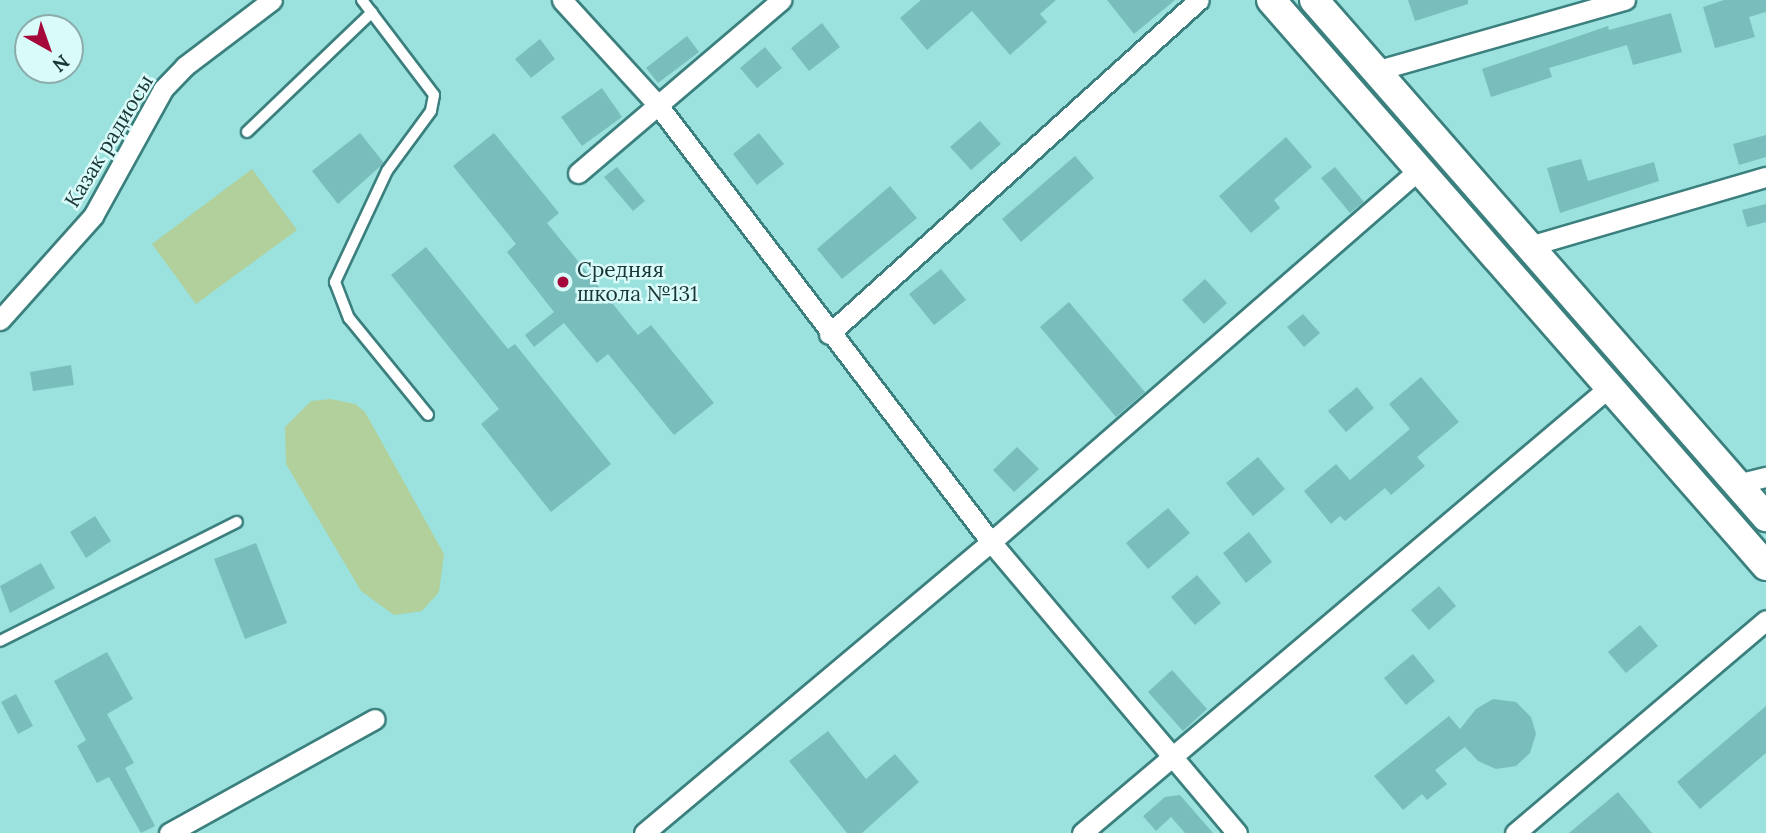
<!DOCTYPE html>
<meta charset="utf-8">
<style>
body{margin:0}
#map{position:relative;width:1766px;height:833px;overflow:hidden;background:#9be1de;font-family:Lora,serif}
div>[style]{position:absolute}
.green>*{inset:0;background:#b1d09b}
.building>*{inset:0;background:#79bebc}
.roads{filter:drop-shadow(2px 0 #3b807e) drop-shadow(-2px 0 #3b807e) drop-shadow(0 2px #3b807e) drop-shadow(0 -2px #3b807e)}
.service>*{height:10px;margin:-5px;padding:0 5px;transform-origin:5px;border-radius:5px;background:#fff}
.minor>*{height:19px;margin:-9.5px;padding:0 9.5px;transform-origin:9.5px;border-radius:9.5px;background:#fff}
.secondary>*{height:28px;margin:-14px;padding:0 14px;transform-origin:14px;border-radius:14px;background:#fff}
.dots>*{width:19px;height:19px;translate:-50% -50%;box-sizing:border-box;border:4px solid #d9fbf9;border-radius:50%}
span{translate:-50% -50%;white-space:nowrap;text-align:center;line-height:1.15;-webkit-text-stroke:5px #d9fbf9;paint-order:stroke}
.street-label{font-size:21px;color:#193535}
.poi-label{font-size:21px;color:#193535}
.left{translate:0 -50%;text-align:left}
.north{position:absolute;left:14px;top:14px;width:70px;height:70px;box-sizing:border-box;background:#d9fbf9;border:2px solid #8cacab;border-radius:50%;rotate:140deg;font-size:19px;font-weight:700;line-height:28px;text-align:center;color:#193535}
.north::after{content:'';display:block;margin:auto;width:24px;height:32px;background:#a5093b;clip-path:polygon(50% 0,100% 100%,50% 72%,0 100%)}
</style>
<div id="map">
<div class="green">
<div style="clip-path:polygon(252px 169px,297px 230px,196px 304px,152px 244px)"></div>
<div style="clip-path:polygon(331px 399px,355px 404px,365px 412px,444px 554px,439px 592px,422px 611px,394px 615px,361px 591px,286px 464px,285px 427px,311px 401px)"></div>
</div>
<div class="building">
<div style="clip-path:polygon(921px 0,1056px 0,1040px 14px,1047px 22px,1010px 55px,972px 11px,927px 50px,900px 18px)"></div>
<div style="clip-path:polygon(1107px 0,1175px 0,1134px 34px)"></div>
<div style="clip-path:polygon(1408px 0,1468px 0,1468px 4px,1415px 21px)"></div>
<div style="clip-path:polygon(1724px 0,1766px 0,1766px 12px,1749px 17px,1755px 37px,1715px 48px,1703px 7px)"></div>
<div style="clip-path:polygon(1671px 13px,1682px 52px,1633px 65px,1627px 45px,1549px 68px,1552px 77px,1491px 97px,1482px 69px,1608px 26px,1609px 30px)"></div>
<div style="clip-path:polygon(822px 23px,840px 47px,809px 71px,791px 48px)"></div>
<div style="clip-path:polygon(687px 36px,699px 52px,658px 83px,646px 68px)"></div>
<div style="clip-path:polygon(540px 39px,555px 59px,531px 78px,515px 59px)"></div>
<div style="clip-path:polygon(765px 47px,782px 68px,757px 88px,740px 68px)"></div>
<div style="clip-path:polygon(602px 88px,622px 117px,582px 146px,561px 117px)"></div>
<div style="clip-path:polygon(980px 121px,1001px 144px,971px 170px,950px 147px)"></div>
<div style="clip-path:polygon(360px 133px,384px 163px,338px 204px,312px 171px)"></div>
<div style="clip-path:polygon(494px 133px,559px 213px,547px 223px,638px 335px,651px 325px,714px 403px,674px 435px,608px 354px,597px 363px,564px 323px,534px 347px,525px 335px,554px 312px,507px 252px,516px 244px,453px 166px)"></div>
<div style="clip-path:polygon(759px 133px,784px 164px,757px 185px,733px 154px)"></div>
<div style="clip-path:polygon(1766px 135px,1766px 157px,1739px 165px,1733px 144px)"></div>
<div style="clip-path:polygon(1286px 137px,1312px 167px,1274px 200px,1280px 208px,1251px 233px,1219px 196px)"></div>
<div style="clip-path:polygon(1075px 156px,1094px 178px,1021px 242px,1002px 219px)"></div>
<div style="clip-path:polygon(1581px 159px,1588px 181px,1654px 162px,1659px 181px,1560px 213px,1547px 168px)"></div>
<div style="clip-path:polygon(617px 167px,645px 201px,633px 211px,604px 177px)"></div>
<div style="clip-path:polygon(1335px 167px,1364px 202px,1350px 213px,1321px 178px)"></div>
<div style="clip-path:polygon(890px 186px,917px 218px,842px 279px,817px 249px)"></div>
<div style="clip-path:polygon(1766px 204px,1766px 222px,1747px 227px,1742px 210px)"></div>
<div style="clip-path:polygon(426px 247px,508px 349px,515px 344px,611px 464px,551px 512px,481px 424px,499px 409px,391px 275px)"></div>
<div style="clip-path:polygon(941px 269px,966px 300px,934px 325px,909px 294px)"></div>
<div style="clip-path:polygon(1205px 279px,1227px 303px,1204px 324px,1182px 300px)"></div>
<div style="clip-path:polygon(1069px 302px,1145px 392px,1116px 417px,1040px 327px)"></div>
<div style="clip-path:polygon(1303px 314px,1320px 333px,1304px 347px,1287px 327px)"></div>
<div style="clip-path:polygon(71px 365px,74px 385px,33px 391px,30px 372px)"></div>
<div style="clip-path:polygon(1421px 377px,1459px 422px,1417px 457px,1425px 466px,1391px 495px,1385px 488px,1345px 521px,1340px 516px,1331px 524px,1304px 491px,1336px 464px,1350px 480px,1410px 429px,1389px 404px)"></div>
<div style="clip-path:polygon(1357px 387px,1374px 408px,1346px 432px,1328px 411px)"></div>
<div style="clip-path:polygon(1017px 447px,1039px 469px,1014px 492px,993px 470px)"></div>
<div style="clip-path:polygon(1258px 457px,1285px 489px,1253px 516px,1226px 483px)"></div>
<div style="clip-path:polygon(1168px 508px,1190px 533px,1148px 569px,1126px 543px)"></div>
<div style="clip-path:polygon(95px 516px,111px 541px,86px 558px,70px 532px)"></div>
<div style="clip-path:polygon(1249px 532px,1272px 562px,1246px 583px,1223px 553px)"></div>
<div style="clip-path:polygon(256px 543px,287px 623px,245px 639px,214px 559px)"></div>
<div style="clip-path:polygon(41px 563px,55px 588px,10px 613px,0 586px)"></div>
<div style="clip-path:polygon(1197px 575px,1221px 603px,1195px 625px,1171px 597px)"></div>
<div style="clip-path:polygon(1439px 586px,1456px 606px,1429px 630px,1411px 610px)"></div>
<div style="clip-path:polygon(1640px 625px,1658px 646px,1626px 673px,1608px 652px)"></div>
<div style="clip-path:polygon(107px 652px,133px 699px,107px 714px,134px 763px,125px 768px,155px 826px,141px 833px,109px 777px,97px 783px,77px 746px,86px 740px,54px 681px)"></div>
<div style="clip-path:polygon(1413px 654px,1435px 681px,1406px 705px,1384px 678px)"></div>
<div style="clip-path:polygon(1172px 670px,1207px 709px,1183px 731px,1148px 692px)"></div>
<div style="clip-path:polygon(16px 694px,33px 726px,18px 734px,1px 702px)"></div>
<div style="clip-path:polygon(1493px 699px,1516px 702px,1531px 717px,1536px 734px,1530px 753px,1516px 766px,1496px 769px,1478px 761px,1465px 747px,1435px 770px,1447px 784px,1427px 800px,1422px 794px,1403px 810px,1374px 776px,1449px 716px,1460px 729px,1476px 709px)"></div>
<div style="clip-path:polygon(1766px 706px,1766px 753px,1700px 809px,1677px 782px)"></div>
<div style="clip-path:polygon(828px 731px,866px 779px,895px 754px,919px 782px,862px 833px,847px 833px,789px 761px)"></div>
<div style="clip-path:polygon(1618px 792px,1652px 833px,1569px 833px)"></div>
<div style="clip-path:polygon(1180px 795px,1213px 833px,1185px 833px,1171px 817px,1156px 831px,1143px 816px,1165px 797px)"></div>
</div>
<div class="roads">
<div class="service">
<div style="left:362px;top:0;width:119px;rotate:52.8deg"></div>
<div style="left:434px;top:95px;width:16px;rotate:101deg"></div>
<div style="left:431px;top:111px;width:74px;rotate:126.3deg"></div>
<div style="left:387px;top:171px;width:123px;rotate:115.1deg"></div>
<div style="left:335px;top:282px;width:39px;rotate:69deg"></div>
<div style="left:349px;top:318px;width:125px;rotate:50.8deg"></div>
<div style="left:247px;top:132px;width:173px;rotate:-43.8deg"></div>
<div style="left:0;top:641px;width:265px;rotate:-26.7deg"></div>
</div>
<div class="minor">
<div style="left:562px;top:0;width:141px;rotate:47.6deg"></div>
<div style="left:657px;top:104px;width:551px;rotate:52.67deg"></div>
<div style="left:991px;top:542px;width:381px;rotate:49.8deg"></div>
<div style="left:1375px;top:71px;width:260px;rotate:-15.9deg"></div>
<div style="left:578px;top:173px;width:267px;rotate:-40.4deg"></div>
<div style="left:1526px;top:247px;width:250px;rotate:-16.3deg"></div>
<div style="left:0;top:320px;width:140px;rotate:-48.2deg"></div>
<div style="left:93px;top:216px;width:145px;rotate:-61.1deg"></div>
<div style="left:163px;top:89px;width:32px;rotate:-46deg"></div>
<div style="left:185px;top:66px;width:109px;rotate:-37.2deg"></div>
<div style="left:829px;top:334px;width:498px;rotate:-42.1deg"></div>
<div style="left:1737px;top:484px;width:30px;rotate:-14deg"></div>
<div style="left:169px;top:833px;width:235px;rotate:-29deg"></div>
<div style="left:644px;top:833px;width:453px;rotate:-40deg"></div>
<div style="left:991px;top:542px;width:570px;rotate:-41.02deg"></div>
<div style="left:1082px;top:833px;width:688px;rotate:-40.22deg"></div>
<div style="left:1515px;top:833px;width:329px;rotate:-40.3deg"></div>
</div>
<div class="secondary">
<div style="left:1271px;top:0;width:752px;rotate:48.83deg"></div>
<div style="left:1314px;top:0;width:687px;rotate:48.84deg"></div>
</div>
</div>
<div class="dots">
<div style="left:563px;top:282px;background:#a5093b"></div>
</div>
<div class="street-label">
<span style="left:109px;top:141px;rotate:-59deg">Казак радиосы</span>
</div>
<div class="poi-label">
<span class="left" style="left:577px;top:282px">Средняя<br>школа №131</span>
</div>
<div class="north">N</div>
</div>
